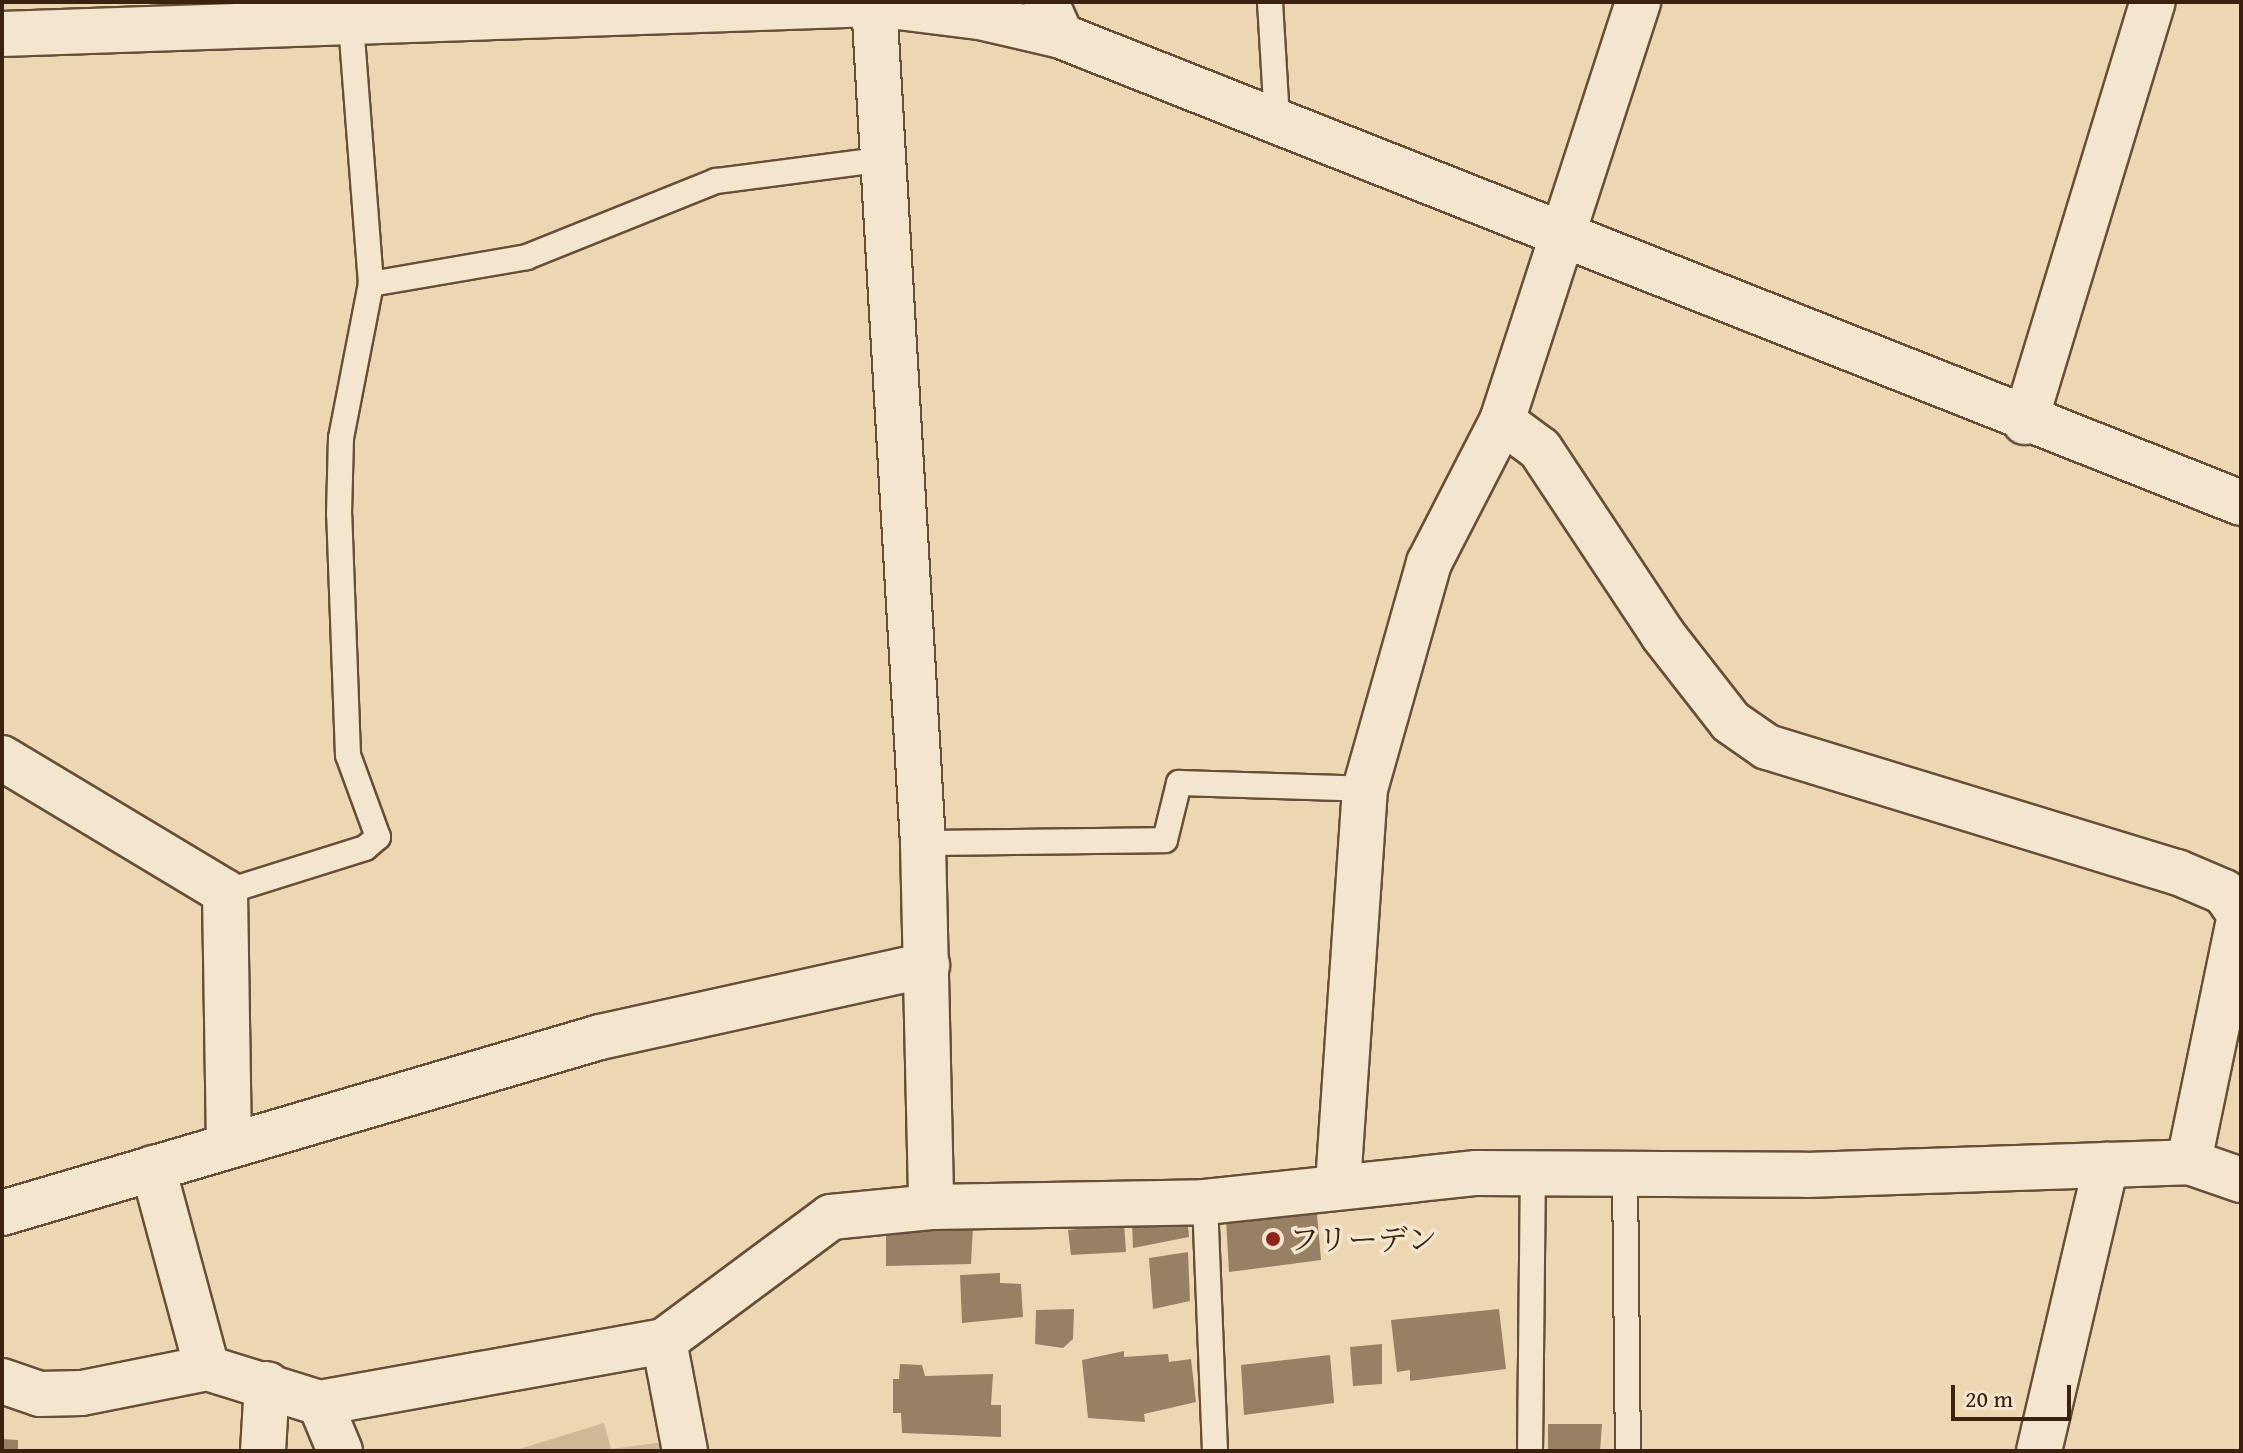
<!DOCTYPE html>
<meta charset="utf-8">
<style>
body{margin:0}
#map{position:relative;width:2243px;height:1453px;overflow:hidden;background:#edd7b3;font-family:"Gentium Book Plus","Noto Serif JP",serif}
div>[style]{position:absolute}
.green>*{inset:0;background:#cfb897}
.building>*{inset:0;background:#978064}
.roads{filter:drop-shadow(2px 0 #674f38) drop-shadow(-2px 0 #674f38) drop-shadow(0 2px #674f38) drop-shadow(0 -2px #674f38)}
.service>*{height:24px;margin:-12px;padding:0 12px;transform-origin:12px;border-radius:12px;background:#f3e5ce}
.minor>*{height:44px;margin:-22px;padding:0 22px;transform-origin:22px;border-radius:22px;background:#f3e5ce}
.tertiary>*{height:44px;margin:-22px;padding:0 22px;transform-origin:22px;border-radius:22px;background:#f3e5ce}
.dots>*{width:22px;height:22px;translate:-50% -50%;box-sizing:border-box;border:4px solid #f3e5ce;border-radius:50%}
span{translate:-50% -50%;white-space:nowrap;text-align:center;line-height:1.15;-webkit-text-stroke:7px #f3e5ce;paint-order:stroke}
.poi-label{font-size:30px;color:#3a220f}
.left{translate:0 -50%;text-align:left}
.frame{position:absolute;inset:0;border:4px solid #3a220f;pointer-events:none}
.scale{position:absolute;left:1951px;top:1385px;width:120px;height:36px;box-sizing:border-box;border:4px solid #3a220f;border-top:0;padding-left:10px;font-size:24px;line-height:28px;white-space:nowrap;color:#3a220f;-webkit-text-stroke:6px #f3e5ce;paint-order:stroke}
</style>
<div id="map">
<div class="green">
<div style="clip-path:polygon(604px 1423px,611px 1449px,671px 1441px,673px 1451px,513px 1451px)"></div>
</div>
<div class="building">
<div style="clip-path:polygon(1317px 1214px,1321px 1260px,1229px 1272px,1226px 1219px)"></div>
<div style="clip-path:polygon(1187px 1217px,1189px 1237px,1133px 1248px,1132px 1222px)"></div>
<div style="clip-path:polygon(1124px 1224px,1126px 1252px,1071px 1255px,1068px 1230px)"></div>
<div style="clip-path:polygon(973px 1226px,971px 1264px,886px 1266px,886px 1231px)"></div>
<div style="clip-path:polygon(1188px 1252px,1190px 1301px,1153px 1309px,1149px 1258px)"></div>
<div style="clip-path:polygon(1000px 1273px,1000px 1283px,1021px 1284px,1023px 1317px,962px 1323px,960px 1275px)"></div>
<div style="clip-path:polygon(1074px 1309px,1073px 1339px,1063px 1348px,1035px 1344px,1036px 1310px)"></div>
<div style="clip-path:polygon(1499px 1309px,1506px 1369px,1410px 1381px,1410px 1370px,1397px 1372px,1391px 1320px)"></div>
<div style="clip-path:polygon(1382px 1344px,1382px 1384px,1353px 1386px,1350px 1347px)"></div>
<div style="clip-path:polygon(1124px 1351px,1124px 1357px,1168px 1354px,1169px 1362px,1191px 1359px,1196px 1402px,1144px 1414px,1145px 1422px,1088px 1418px,1082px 1360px)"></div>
<div style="clip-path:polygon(1330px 1355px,1334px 1403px,1244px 1415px,1241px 1365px)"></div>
<div style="clip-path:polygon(900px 1364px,922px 1365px,925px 1376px,993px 1374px,991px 1405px,1001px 1405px,1001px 1437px,902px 1433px,901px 1413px,893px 1413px,893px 1379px,899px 1379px)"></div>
<div style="clip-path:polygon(1548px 1424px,1602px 1424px,1600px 1451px,1548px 1451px)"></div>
<div style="clip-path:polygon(2px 1439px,18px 1440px,18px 1451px,2px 1451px)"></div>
</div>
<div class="roads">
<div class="service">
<div style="left:1270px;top:2px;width:118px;rotate:86.6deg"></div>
<div style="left:371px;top:284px;width:158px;rotate:-9.8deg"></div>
<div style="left:527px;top:257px;width:204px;rotate:-21.9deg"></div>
<div style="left:716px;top:181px;width:170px;rotate:-7.4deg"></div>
<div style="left:923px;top:843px;width:242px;rotate:-0.7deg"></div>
<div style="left:1165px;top:840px;width:59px;rotate:-76.2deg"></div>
<div style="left:1179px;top:783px;width:186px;rotate:1.8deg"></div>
<div style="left:225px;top:892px;width:147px;rotate:-17.4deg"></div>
<div style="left:365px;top:848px;width:17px;rotate:-40deg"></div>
<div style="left:378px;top:837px;width:87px;rotate:-110.1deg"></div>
<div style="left:348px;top:755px;width:241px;rotate:-92.1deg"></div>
<div style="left:339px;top:514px;width:76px;rotate:-88.5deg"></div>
<div style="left:341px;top:438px;width:157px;rotate:-79deg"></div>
<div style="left:371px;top:284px;width:263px;rotate:-94.4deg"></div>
<div style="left:1625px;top:1172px;width:279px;rotate:89.4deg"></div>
<div style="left:1205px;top:1202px;width:249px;rotate:87.7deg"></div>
<div style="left:1530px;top:1451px;width:279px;rotate:-89.4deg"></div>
</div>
<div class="minor">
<div style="left:874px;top:2px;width:842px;rotate:86.67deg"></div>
<div style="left:923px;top:843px;width:364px;rotate:88.7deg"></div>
<div style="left:1046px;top:2px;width:37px;rotate:66deg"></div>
<div style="left:1502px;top:421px;width:47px;rotate:36.4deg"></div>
<div style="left:1540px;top:449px;width:223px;rotate:56.5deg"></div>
<div style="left:1663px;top:635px;width:110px;rotate:52deg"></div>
<div style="left:1731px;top:722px;width:44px;rotate:34.8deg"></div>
<div style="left:1767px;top:747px;width:429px;rotate:17deg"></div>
<div style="left:2177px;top:872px;width:51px;rotate:23.1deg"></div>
<div style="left:2224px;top:892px;width:28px;rotate:55deg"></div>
<div style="left:2240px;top:915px;width:252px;rotate:101.7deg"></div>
<div style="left:2025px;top:422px;width:439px;rotate:-73.1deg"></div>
<div style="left:2px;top:758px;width:260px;rotate:31deg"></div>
<div style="left:225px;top:892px;width:254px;rotate:89.1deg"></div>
<div style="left:153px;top:1168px;width:207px;rotate:74.9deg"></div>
<div style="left:1338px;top:1184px;width:396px;rotate:-86.1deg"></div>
<div style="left:1365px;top:789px;width:235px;rotate:-74.2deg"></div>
<div style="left:1429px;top:563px;width:160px;rotate:-62.8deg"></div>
<div style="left:1502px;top:421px;width:441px;rotate:-72deg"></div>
<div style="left:2px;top:1213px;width:623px;rotate:-16.4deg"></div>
<div style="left:600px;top:1037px;width:335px;rotate:-12.4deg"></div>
<div style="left:664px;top:1341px;width:112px;rotate:79.2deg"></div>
<div style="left:2px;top:1381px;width:40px;rotate:18.9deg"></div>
<div style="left:40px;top:1394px;width:42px;rotate:-1.4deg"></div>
<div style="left:82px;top:1393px;width:127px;rotate:-11.3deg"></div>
<div style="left:207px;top:1368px;width:118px;rotate:17.2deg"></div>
<div style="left:320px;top:1403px;width:350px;rotate:-10.2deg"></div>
<div style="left:664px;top:1341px;width:208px;rotate:-36.6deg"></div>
<div style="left:831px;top:1217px;width:100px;rotate:-5.7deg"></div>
<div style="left:931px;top:1207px;width:274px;rotate:-1deg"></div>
<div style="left:1205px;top:1202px;width:273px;rotate:-6.1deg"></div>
<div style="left:1476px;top:1173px;width:330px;rotate:0.3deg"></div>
<div style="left:1806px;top:1175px;width:383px;rotate:-1.9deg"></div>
<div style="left:2189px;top:1162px;width:55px;rotate:19.1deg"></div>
<div style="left:320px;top:1403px;width:52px;rotate:67.4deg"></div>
<div style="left:263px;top:1451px;width:67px;rotate:-86.6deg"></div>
<div style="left:2039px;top:1451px;width:294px;rotate:-76.8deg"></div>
</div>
<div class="tertiary">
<div style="left:2px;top:34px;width:873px;rotate:-1.97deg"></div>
<div style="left:874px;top:4px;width:107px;rotate:7deg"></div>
<div style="left:980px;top:17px;width:83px;rotate:13.2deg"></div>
<div style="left:1061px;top:36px;width:1269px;rotate:21.59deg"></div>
</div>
</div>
<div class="dots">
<div style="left:1273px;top:1239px;background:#8f2418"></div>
</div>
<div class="poi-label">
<span class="left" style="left:1289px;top:1239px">フリーデン</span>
</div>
<div class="frame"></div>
<div class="scale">20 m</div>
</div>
